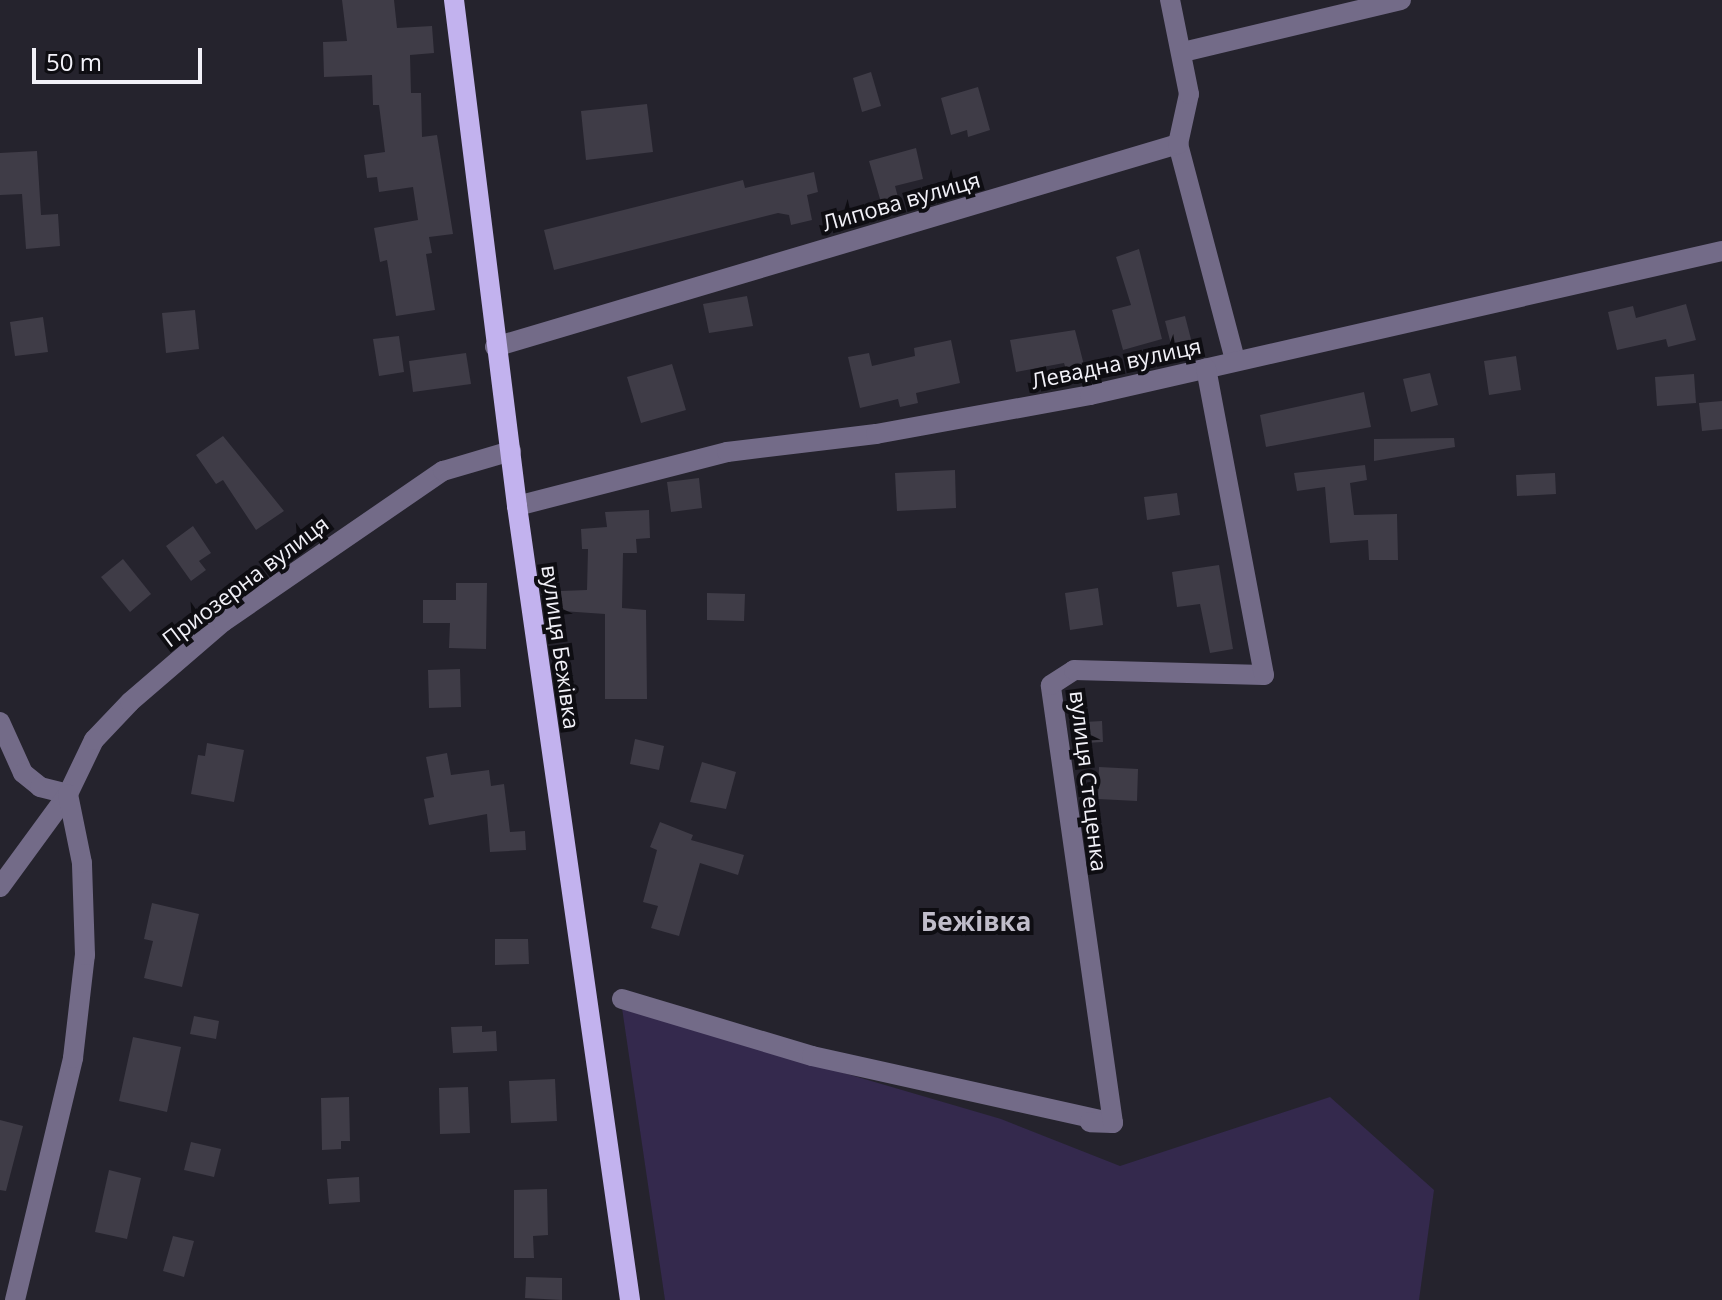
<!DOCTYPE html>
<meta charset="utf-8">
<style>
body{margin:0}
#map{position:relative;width:1722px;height:1300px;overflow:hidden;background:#25232d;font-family:"Open Sans",sans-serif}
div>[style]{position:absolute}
.green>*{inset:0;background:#34294d}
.building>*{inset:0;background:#3f3c47}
.minor>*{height:20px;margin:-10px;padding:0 10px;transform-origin:10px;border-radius:10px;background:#736b88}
.major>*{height:20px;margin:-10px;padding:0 10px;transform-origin:10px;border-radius:10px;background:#c2b2ee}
span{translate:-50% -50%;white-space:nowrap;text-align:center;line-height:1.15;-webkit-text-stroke:8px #0e0d12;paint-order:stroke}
.street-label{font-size:22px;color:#f2f1f8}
.quarter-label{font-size:26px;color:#c0bdca;font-weight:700}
.scale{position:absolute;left:32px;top:48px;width:170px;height:36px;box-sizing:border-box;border:4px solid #f2f1f8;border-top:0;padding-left:10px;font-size:24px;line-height:28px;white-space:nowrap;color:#f2f1f8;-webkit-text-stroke:6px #0e0d12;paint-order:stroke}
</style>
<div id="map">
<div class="green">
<div style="clip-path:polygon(622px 1008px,1001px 1119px,1120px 1166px,1330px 1097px,1434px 1190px,1419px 1300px,665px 1300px)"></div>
</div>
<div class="building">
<div style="clip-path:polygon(342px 0,394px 0,397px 28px,432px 26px,434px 53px,410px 55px,411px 93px,421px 93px,422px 137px,437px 135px,453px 234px,429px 237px,432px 253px,426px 254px,435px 310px,396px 316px,387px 260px,380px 262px,374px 228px,418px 220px,413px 187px,379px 192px,377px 177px,367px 178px,364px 155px,385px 152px,379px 105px,373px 105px,372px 75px,324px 77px,323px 42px,347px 41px)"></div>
<div style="clip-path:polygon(871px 72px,881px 106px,862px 112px,853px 78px)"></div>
<div style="clip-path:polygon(978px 87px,990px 130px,968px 137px,967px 130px,951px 135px,941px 98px)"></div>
<div style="clip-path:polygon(647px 104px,653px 152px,586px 160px,581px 111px)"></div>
<div style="clip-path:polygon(916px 148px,923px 179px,895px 186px,899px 201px,882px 206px,869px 161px)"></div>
<div style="clip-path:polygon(37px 151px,41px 215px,58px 214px,60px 246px,26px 249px,22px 194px,0 195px,0 153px)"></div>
<div style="clip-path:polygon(814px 172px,818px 192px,807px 195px,812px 220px,791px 225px,789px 215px,778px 213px,554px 270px,544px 230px,743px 180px,745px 188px)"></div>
<div style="clip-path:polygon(1139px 249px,1162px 339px,1123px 350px,1112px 310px,1131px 305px,1116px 257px)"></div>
<div style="clip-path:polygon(747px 296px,753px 326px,709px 333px,703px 304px)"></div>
<div style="clip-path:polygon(1686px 304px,1696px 340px,1668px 347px,1666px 339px,1617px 350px,1608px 312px,1633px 306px,1636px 318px)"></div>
<div style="clip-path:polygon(195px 310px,199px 349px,166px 353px,162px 313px)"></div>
<div style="clip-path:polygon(1185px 316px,1193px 347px,1173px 352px,1165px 321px)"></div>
<div style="clip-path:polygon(43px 317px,48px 352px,15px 356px,10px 322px)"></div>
<div style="clip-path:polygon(1075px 330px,1085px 369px,1067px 373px,1064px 363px,1016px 372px,1010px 340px)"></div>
<div style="clip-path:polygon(399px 336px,404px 372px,379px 376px,373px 339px)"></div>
<div style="clip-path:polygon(951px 340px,960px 383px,916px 393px,918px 403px,900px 407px,898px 399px,860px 408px,848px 357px,869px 353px,872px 366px,915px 356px,914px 348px)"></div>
<div style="clip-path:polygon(466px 353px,471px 384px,413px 392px,409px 361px)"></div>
<div style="clip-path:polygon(1516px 356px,1521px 390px,1489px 395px,1484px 361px)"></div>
<div style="clip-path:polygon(672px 364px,686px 410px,641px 423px,627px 377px)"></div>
<div style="clip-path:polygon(1430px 373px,1438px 405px,1411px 412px,1403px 379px)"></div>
<div style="clip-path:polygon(1694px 374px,1696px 403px,1657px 406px,1655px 377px)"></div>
<div style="clip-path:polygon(1364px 392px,1371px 427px,1266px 447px,1260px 415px)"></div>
<div style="clip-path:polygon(1722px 401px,1722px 429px,1702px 431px,1699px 403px)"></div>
<div style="clip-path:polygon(223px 436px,284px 511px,256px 530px,223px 480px,216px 484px,196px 455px)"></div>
<div style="clip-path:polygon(1454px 438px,1455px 447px,1374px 461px,1374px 439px)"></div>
<div style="clip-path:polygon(1365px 465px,1367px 480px,1350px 483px,1354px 515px,1397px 514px,1398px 560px,1369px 560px,1368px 540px,1330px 543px,1325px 487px,1297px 491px,1294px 473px)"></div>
<div style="clip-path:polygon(955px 470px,956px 508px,897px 511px,895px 473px)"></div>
<div style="clip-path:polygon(1555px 473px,1556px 494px,1517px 496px,1516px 475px)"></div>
<div style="clip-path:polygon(699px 478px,702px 508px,671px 512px,667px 482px)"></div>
<div style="clip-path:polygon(1177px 493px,1180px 515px,1147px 520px,1144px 497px)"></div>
<div style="clip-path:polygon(649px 510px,650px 538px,636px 539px,637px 553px,623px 553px,622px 608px,646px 610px,647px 699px,605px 699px,605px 614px,562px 611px,561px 591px,587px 590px,588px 549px,582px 549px,581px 529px,607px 527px,605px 512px)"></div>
<div style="clip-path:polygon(193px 526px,211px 553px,199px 561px,206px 570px,191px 581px,166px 546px)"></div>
<div style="clip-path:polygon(123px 559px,151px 594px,130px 612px,101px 577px)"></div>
<div style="clip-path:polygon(1219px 565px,1233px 649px,1210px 653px,1200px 604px,1177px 607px,1172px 572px)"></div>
<div style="clip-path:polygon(456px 583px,487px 583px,486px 649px,449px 648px,450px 623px,423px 623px,423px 600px,456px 600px)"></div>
<div style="clip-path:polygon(1098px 588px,1103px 625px,1070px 630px,1065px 593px)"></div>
<div style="clip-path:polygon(707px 593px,745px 594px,744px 621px,707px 620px)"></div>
<div style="clip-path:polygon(460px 669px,461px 707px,429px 708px,428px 670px)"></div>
<div style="clip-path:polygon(1102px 721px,1103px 742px,1085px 743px,1084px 722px)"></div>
<div style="clip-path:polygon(635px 739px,664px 746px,659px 770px,630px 764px)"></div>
<div style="clip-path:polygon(207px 743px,244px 750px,234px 802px,191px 794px,198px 755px,205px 756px)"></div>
<div style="clip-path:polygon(447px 753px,451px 775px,489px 770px,491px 786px,504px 784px,510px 832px,525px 831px,526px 850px,490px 852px,487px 814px,429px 825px,424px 799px,434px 797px,426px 757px)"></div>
<div style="clip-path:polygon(702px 762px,736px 772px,726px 809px,690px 802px)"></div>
<div style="clip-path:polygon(1099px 767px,1138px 769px,1137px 801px,1098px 799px)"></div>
<div style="clip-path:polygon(660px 822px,693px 835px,691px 840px,744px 855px,738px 875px,700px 863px,679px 936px,651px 928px,658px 906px,643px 902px,657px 850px,650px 847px)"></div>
<div style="clip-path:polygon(152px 903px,199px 914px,182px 987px,144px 978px,153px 941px,144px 939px)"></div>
<div style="clip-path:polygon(495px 939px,528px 939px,529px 964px,495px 965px)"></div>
<div style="clip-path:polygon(194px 1016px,219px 1021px,216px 1039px,190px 1034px)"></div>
<div style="clip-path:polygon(482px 1026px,482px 1032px,496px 1031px,497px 1051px,453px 1053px,451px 1027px)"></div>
<div style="clip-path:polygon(133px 1037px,181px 1047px,167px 1112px,119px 1101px)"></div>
<div style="clip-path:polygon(555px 1079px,557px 1121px,511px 1123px,509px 1081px)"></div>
<div style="clip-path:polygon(468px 1087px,470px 1133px,440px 1134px,439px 1088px)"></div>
<div style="clip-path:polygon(349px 1097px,350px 1141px,341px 1141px,341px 1149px,322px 1150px,321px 1098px)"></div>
<div style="clip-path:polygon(0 1120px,23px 1126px,6px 1191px,0 1190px)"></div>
<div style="clip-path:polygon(191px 1142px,221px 1149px,214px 1177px,184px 1170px)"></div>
<div style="clip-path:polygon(109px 1170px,141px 1178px,127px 1239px,95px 1232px)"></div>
<div style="clip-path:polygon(359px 1177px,360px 1202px,329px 1204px,327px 1179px)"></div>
<div style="clip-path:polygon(547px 1189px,548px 1235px,533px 1236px,534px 1258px,514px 1258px,514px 1190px)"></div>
<div style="clip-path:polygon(173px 1236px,194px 1241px,184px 1277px,163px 1271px)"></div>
<div style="clip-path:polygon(526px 1277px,562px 1278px,562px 1300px,525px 1298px)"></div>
</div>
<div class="minor">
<div style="left:1183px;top:52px;width:224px;rotate:-13.4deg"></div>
<div style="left:1178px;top:144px;width:223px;rotate:75.2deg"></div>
<div style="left:495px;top:347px;width:713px;rotate:-16.55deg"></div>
<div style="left:1178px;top:144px;width:51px;rotate:-77.6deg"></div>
<div style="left:1189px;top:94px;width:96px;rotate:-101.4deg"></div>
<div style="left:517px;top:506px;width:217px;rotate:-14.4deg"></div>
<div style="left:727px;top:452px;width:150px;rotate:-6.9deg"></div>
<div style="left:876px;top:434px;width:218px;rotate:-10.3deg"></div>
<div style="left:1090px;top:395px;width:648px;rotate:-12.84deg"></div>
<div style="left:0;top:722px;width:56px;rotate:65.7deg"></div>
<div style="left:23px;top:773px;width:22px;rotate:39deg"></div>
<div style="left:40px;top:787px;width:29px;rotate:14deg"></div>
<div style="left:0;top:887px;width:115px;rotate:-53.8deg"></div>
<div style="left:68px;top:794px;width:60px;rotate:-64.3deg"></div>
<div style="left:94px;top:740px;width:52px;rotate:-46.5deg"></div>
<div style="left:130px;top:702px;width:123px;rotate:-40.7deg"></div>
<div style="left:223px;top:622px;width:267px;rotate:-34.5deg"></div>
<div style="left:443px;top:471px;width:71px;rotate:-16.4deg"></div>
<div style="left:622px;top:999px;width:198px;rotate:16.7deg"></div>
<div style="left:812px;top:1056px;width:308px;rotate:12.5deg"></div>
<div style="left:1113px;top:1123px;width:23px;rotate:-178deg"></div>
<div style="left:1113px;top:1123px;width:442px;rotate:-98.1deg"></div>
<div style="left:1051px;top:685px;width:27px;rotate:-33deg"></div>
<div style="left:1074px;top:670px;width:190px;rotate:1.5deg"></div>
<div style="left:1264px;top:675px;width:312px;rotate:-100.7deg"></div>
<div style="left:15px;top:1300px;width:249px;rotate:-76.5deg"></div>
<div style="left:73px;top:1058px;width:104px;rotate:-83.4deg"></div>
<div style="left:85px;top:955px;width:92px;rotate:-91.9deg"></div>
<div style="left:82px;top:863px;width:70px;rotate:-101.5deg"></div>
</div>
<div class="major">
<div style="left:454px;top:0;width:510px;rotate:82.9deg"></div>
<div style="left:517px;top:506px;width:802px;rotate:81.9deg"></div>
</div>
<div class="street-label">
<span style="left:901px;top:201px;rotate:-16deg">Липова вулиця</span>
<span style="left:1116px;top:363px;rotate:-12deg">Левадна вулиця</span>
<span style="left:245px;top:581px;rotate:-37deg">Приозерна вулиця</span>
<span style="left:561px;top:647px;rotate:82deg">вулиця Бежівка</span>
<span style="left:1089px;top:781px;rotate:83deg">вулиця Стеценка</span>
</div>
<div class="quarter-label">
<span style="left:976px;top:922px">Бежівка</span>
</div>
<div class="scale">50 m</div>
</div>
